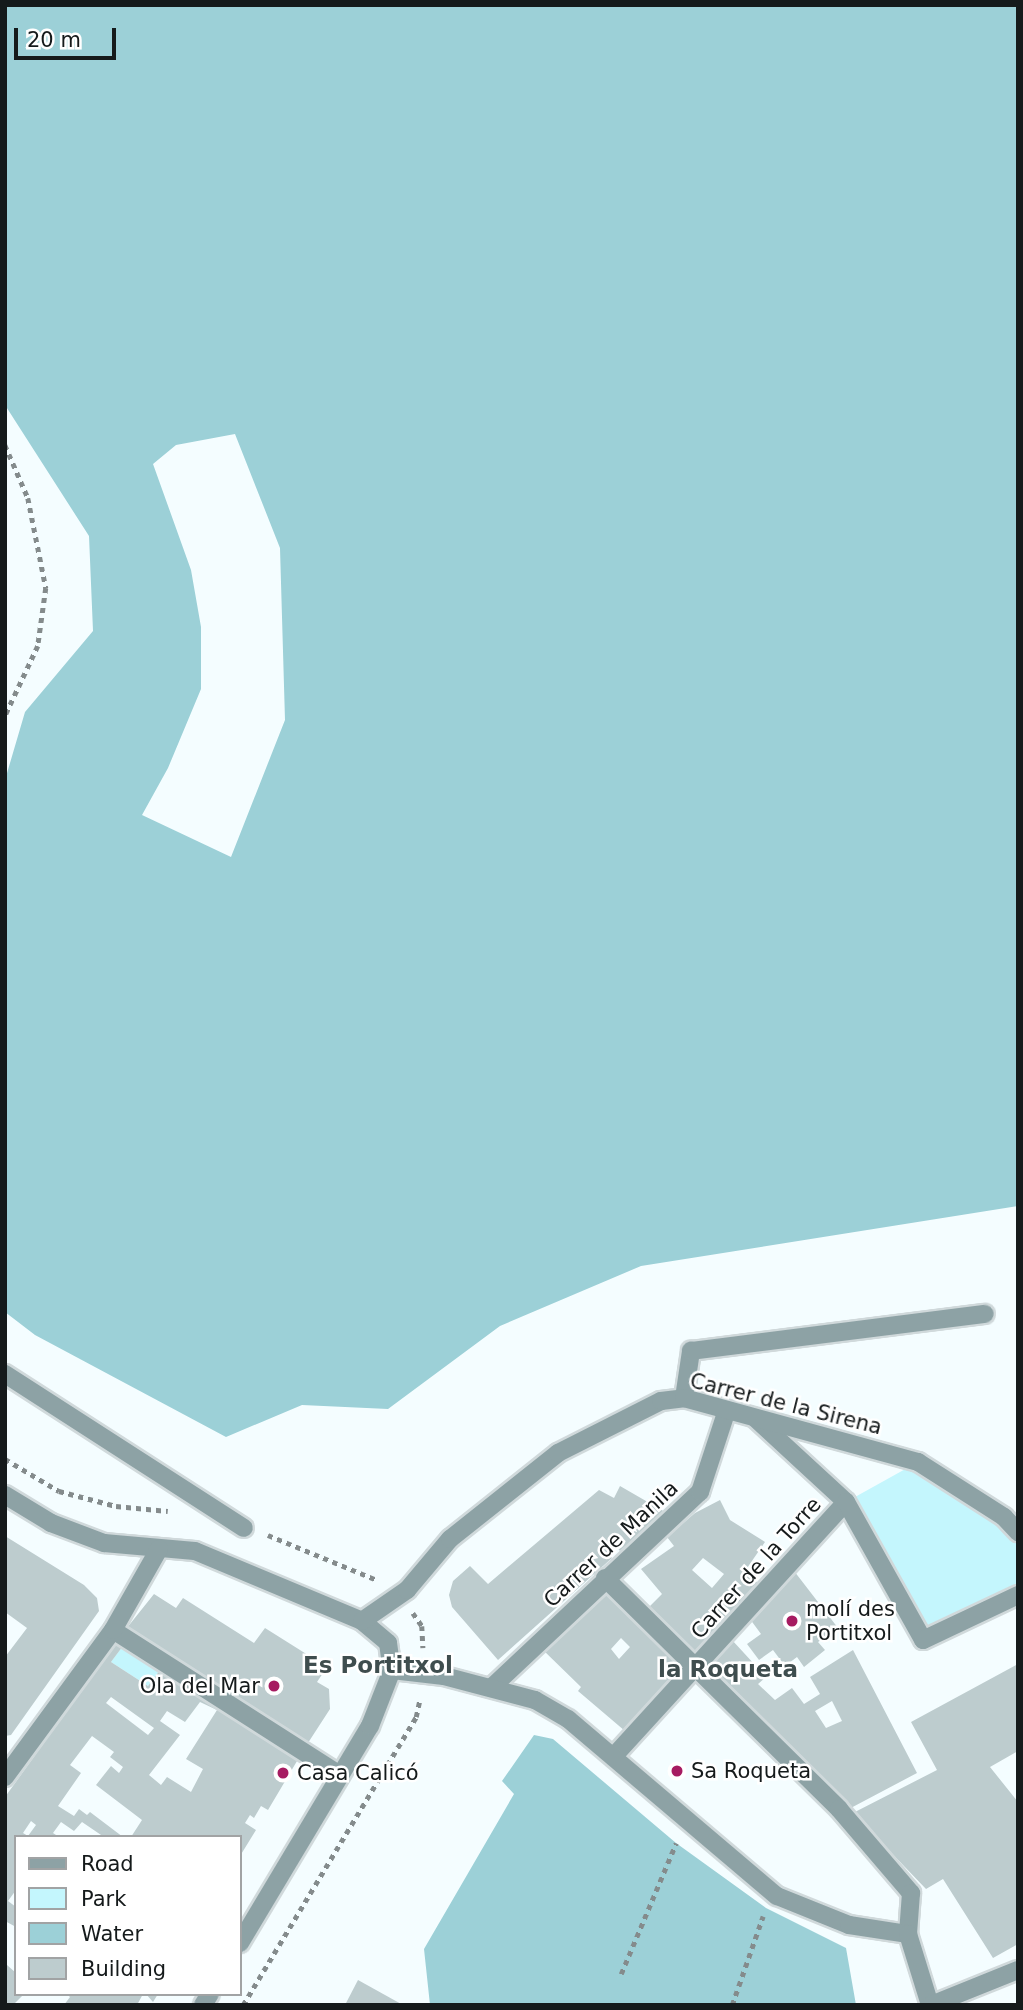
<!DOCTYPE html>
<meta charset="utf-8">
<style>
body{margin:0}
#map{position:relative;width:1023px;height:2010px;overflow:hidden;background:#f4fdff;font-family:"DejaVu Sans",sans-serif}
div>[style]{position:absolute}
.green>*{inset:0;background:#c4f6fd}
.water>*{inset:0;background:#9cd0d7}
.pier>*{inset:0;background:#f4fdff}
.building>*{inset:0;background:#bdccce}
.path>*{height:4.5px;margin-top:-2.25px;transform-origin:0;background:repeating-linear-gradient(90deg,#848b8c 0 5px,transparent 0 10px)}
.roads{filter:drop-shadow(2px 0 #d0d9db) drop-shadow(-2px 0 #d0d9db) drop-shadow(0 2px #d0d9db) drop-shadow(0 -2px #d0d9db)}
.service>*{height:18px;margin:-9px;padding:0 9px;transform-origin:9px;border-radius:9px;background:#8da2a5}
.pedestrian>*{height:18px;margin:-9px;padding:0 9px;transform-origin:9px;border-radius:9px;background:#8da2a5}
.minor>*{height:18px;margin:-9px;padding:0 9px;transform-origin:9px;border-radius:9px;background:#8da2a5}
.dots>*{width:19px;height:19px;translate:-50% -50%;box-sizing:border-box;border:4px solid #fff;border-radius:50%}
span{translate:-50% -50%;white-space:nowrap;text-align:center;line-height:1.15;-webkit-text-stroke:5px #fff;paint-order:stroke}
.street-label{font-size:21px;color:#151a1b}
.poi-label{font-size:21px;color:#151a1b}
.left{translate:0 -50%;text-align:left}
.right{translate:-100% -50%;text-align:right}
.neighbourhood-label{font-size:23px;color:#3f4d4e;font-weight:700}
.frame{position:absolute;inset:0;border:7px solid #151a1b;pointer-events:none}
.legend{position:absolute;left:14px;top:1835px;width:228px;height:161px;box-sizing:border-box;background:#fff;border:2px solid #a1a3a4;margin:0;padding:9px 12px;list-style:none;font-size:21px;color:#151a1b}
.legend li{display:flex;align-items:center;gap:14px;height:35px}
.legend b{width:35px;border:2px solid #a1a3a4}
.scale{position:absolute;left:14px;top:28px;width:102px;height:32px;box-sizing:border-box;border:4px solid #151a1b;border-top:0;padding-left:9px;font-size:21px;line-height:24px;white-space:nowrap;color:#151a1b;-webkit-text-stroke:5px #fff;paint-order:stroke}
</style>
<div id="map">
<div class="green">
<div style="clip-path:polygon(918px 1462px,1018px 1532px,1018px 1595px,923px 1640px,846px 1502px)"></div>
<div style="clip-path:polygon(126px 1642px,163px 1666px,148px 1686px,111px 1662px)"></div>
</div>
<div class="water">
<div style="clip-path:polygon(5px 5px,1018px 5px,1018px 1206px,641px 1266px,500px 1326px,388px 1409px,302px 1405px,226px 1437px,35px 1335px,5px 1312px,5px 780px,25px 712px,93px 631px,89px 536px,5px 405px)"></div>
<div style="clip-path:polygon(534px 1735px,553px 1739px,676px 1843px,766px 1908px,846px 1948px,856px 2005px,430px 2005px,424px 1949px,514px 1794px,502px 1781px)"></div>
</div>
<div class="pier">
<div style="clip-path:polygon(235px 434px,280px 548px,285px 720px,231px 857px,142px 815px,168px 768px,201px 689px,201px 627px,191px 570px,153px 464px,176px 445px)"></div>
</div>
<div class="building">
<div style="clip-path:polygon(620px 1486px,665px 1512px,620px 1551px,614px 1544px,607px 1552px,612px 1558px,498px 1660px,452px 1607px,449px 1595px,453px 1581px,470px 1566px,488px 1584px,599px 1490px,614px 1498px)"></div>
<div style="clip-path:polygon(evenodd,720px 1500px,730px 1520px,765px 1542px,745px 1571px,759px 1584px,694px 1654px,647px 1609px,662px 1594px,641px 1569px,674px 1546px,667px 1537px,695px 1513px,720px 1500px,703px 1558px,724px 1574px,712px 1588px,692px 1570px,703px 1558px)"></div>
<div style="clip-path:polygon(5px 1536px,84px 1585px,97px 1598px,99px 1611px,11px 1735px,5px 1736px,5px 1657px,27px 1628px,5px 1612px)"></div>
<div style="clip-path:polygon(791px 1567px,838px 1628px,818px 1642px,825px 1650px,804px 1667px,797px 1657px,785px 1666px,773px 1650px,759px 1660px,747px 1644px,761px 1634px,747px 1615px)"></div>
<div style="clip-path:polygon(evenodd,602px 1587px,684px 1668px,625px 1731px,578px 1691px,581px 1687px,542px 1649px,602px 1587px,621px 1638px,630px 1647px,619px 1659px,611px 1649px,621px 1638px)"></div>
<div style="clip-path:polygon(154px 1594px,176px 1608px,183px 1598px,254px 1643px,265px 1628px,327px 1667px,317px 1682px,329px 1689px,330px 1709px,306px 1746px,126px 1629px)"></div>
<div style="clip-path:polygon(evenodd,119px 1638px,126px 1642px,111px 1662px,148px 1686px,163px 1666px,300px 1756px,268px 1810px,261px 1806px,254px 1818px,250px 1815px,245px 1823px,256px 1830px,240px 1856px,240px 1837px,131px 1837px,142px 1820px,96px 1785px,111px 1766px,119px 1773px,123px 1767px,110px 1757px,114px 1752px,92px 1736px,70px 1765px,81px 1773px,58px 1806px,74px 1816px,79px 1809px,87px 1815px,90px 1812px,123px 1837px,104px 1837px,82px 1822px,74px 1831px,61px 1822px,53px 1833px,59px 1837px,16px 1837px,16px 1890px,8px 1901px,16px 1907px,16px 1927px,5px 1921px,5px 1797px,119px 1638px,111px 1697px,154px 1728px,148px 1735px,106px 1703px,111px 1697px,119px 1638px,200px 1702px,217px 1710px,186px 1759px,203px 1769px,191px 1792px,167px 1777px,161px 1785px,149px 1775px,180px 1735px,160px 1721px,167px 1711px,185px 1722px,200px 1702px,119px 1638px,31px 1821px,36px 1825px,28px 1836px,23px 1833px,31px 1821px)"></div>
<div style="clip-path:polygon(evenodd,732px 1640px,766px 1677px,758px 1684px,775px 1700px,792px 1688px,804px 1704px,820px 1694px,810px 1677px,853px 1650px,917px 1773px,847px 1810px,706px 1667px,732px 1640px,832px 1701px,842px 1721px,826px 1728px,815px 1711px,832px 1701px)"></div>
<div style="clip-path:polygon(1018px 1664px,1018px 1751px,990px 1767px,1018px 1802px,1018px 1944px,993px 1958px,943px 1879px,926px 1889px,853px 1813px,937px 1770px,911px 1722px)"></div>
<div style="clip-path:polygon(7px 1965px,16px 1973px,16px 1994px,24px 1994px,13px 2005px,5px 2005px)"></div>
<div style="clip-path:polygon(358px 1980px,403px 2005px,345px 2005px)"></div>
<div style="clip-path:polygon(67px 1994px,143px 1994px,137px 2005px,64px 2005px,70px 1997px)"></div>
<div style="clip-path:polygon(146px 1994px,158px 1994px,153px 2002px)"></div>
</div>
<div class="path">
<div style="left:5px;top:445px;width:58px;rotate:66.5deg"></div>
<div style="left:28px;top:498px;width:92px;rotate:78.7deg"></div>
<div style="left:46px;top:588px;width:59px;rotate:97.9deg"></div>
<div style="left:38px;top:646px;width:77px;rotate:115.2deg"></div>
<div style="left:5px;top:1459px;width:63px;rotate:30.7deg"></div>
<div style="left:59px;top:1491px;width:59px;rotate:14.7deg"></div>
<div style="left:116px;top:1506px;width:52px;rotate:5.5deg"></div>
<div style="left:268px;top:1535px;width:118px;rotate:22.4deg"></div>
<div style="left:413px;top:1613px;width:16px;rotate:55deg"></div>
<div style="left:422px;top:1626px;width:22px;rotate:87deg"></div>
<div style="left:621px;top:1974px;width:142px;rotate:-67.2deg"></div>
<div style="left:243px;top:2005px;width:336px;rotate:-59deg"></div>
<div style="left:416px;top:1717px;width:19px;rotate:-78deg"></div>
<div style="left:732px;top:2005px;width:94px;rotate:-70.8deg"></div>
</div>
<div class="roads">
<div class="service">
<div style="left:684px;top:1398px;width:48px;rotate:-81.5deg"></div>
<div style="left:691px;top:1351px;width:296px;rotate:-7.2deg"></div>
</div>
<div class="pedestrian">
<div style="left:5px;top:1374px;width:284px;rotate:32.8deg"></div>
<div style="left:605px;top:1578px;width:329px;rotate:44.6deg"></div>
<div style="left:839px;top:1809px;width:111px;rotate:49.4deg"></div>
<div style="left:911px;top:1893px;width:41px;rotate:94.2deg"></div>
<div style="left:113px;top:1630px;width:269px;rotate:32.6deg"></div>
<div style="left:491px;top:1688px;width:287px;rotate:-43.2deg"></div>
<div style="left:700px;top:1492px;width:86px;rotate:-71.8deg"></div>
<div style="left:614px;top:1756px;width:344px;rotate:-47.6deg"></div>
</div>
<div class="minor">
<div style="left:756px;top:1419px;width:122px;rotate:42.7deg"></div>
<div style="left:846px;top:1502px;width:158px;rotate:60.8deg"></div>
<div style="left:923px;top:1640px;width:105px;rotate:-25.3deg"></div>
<div style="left:5px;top:1495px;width:54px;rotate:31.3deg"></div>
<div style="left:51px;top:1523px;width:57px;rotate:20.7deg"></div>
<div style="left:104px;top:1543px;width:91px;rotate:5deg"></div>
<div style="left:195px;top:1551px;width:181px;rotate:22.7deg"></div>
<div style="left:362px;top:1621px;width:34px;rotate:40deg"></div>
<div style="left:388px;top:1643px;width:27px;rotate:82deg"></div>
<div style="left:362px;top:1621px;width:55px;rotate:-34.6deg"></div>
<div style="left:407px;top:1590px;width:67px;rotate:-49.9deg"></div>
<div style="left:450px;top:1539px;width:138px;rotate:-38.5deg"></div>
<div style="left:558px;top:1453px;width:115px;rotate:-26.8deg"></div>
<div style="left:661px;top:1401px;width:23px;rotate:-7deg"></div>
<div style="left:684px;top:1398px;width:243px;rotate:15.3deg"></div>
<div style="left:918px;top:1462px;width:102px;rotate:32.6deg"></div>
<div style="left:1004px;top:1517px;width:21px;rotate:47deg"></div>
<div style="left:392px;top:1670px;width:52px;rotate:6.6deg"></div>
<div style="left:444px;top:1676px;width:94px;rotate:14.8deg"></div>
<div style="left:535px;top:1700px;width:38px;rotate:30deg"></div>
<div style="left:568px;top:1719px;width:274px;rotate:40.3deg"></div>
<div style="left:777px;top:1896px;width:78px;rotate:21.9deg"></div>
<div style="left:849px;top:1925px;width:60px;rotate:8.7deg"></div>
<div style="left:908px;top:1934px;width:74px;rotate:72.8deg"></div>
<div style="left:5px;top:1777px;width:182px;rotate:-53.7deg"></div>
<div style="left:113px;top:1630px;width:93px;rotate:-60.4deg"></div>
<div style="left:240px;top:1943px;width:253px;rotate:-59.1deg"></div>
<div style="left:370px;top:1726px;width:60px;rotate:-68.6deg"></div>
<div style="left:203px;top:2005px;width:13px;rotate:-58deg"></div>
<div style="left:931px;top:2005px;width:94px;rotate:-21.9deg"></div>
</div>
</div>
<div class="dots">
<div style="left:792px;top:1621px;background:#a61b61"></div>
<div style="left:274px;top:1686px;background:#a61b61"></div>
<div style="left:677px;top:1771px;background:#a61b61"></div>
<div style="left:283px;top:1773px;background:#a61b61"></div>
</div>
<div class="street-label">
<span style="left:786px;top:1404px;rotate:14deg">Carrer de la Sirena</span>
<span style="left:611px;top:1544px;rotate:-43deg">Carrer de Manila</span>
<span style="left:756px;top:1568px;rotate:-48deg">Carrer de la Torre</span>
</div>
<div class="poi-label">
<span class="left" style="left:806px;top:1621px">molí des<br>Portitxol</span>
<span class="right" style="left:260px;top:1686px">Ola del Mar</span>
<span class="left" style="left:691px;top:1771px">Sa Roqueta</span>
<span class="left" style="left:297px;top:1773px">Casa Calicó</span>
</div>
<div class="neighbourhood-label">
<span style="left:378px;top:1665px">Es Portitxol</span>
<span style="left:728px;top:1669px">la Roqueta</span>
</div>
<div class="frame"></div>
<ul class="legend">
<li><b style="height:9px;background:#8da2a5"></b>Road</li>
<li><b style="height:19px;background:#c4f6fd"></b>Park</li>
<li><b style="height:19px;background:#9cd0d7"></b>Water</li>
<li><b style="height:19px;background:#bdccce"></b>Building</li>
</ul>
<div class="scale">20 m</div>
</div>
